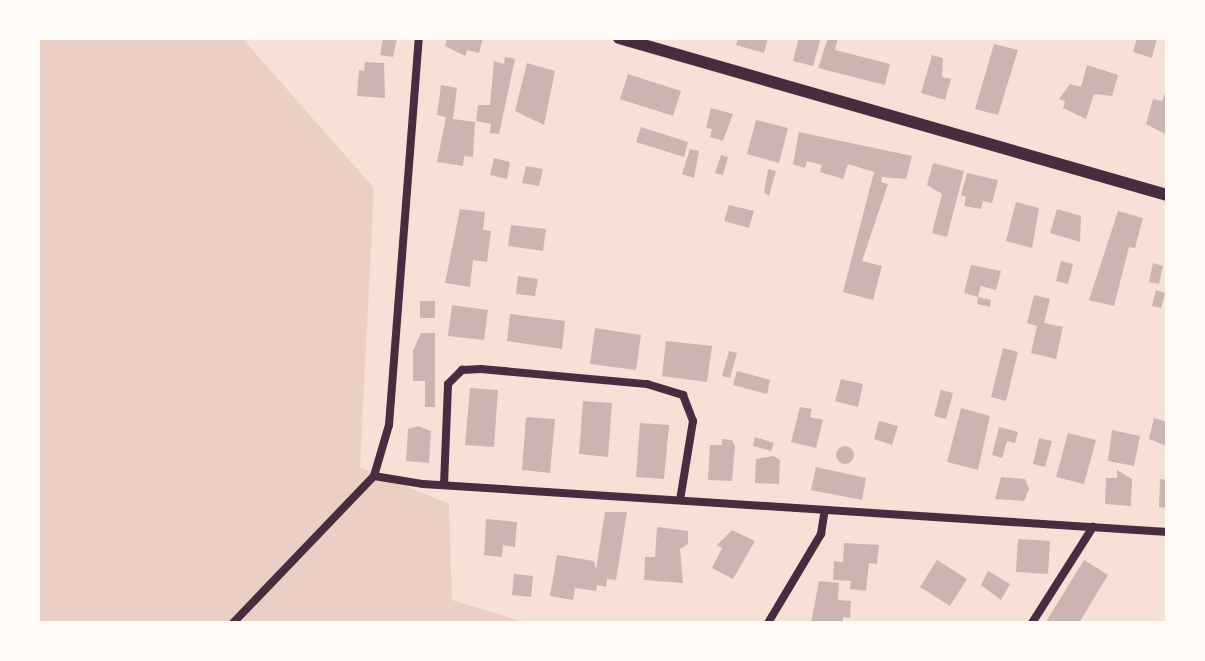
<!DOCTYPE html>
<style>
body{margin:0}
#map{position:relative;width:1205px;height:661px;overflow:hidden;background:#f7e1d7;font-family:"DM Sans",sans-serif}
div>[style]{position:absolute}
.green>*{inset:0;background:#ebcfc5}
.building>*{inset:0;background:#ccb4b1}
.round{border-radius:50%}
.minor>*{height:8px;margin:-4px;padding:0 4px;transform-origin:4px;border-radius:4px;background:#4a2c40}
.tertiary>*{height:12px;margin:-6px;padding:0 6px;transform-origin:6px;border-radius:6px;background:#4a2c40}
span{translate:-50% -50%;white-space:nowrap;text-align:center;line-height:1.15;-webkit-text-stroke:6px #fffaf5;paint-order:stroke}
.frame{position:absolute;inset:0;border:40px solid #fffaf5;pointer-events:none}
</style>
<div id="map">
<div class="green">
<div style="clip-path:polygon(38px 38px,242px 38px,374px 188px,360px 467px,449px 504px,452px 600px,527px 623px,38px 623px)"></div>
</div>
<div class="building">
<div style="clip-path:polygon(383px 38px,397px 38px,393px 57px,380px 55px)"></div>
<div style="clip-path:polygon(447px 38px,483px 38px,479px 53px,467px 50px,465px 56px,445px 46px)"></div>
<div style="clip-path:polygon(738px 38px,768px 38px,764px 53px,736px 45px)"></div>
<div style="clip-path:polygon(799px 38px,821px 38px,813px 66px,793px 61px)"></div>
<div style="clip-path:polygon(828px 38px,838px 38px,835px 50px,890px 64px,885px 85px,818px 68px)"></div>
<div style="clip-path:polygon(1137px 38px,1157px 38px,1152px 58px,1133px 52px)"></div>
<div style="clip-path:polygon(994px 44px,1018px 50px,998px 115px,975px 109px)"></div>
<div style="clip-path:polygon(932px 55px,943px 58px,942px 77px,951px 79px,945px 100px,921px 93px)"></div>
<div style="clip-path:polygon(505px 57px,515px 59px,499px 134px,490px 133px,491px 124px,476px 121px,478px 105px,490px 105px,494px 61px,504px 64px)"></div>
<div style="clip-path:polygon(365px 62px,384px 63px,385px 98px,357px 96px,359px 70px,364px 71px)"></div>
<div style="clip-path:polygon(527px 63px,555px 71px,544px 125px,515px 111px)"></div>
<div style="clip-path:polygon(1087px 65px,1118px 75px,1112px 96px,1094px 94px,1086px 119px,1063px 108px,1065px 101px,1059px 99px,1070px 84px,1081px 87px)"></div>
<div style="clip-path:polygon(628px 74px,681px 91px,673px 116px,620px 99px)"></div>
<div style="clip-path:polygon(441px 85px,457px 88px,453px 119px,475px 122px,473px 157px,464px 156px,463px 166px,437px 162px,446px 117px,437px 115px)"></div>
<div style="clip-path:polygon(1167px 88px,1167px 135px,1146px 124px,1153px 99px,1162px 101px)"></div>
<div style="clip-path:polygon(711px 108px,733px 114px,723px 141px,710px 137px,712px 129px,706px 128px)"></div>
<div style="clip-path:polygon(756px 120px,788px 128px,779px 163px,747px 154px)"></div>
<div style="clip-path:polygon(641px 127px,688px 142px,684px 157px,636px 142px)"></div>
<div style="clip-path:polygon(799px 132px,912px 156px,906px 179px,882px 177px,881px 182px,888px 184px,862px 261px,882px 266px,873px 300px,843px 292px,874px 172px,848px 164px,843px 179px,820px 172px,822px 165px,807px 161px,805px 168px,793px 164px)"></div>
<div style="clip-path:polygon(690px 149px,699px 151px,694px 178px,682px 174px)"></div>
<div style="clip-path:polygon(721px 155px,728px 157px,723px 175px,715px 173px)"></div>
<div style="clip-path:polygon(494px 158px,510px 162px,507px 179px,490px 175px)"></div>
<div style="clip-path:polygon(933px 163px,964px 171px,947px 237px,932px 233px,942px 194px,927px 185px)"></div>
<div style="clip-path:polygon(526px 166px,543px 169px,539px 186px,522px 183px)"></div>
<div style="clip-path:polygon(768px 169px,776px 171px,769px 196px,764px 192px)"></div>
<div style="clip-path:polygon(967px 173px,998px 180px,992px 203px,983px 201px,981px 209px,964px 206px,966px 197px,961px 195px)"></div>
<div style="clip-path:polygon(1016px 202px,1039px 208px,1032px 248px,1006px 241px)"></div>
<div style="clip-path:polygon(729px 205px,754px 211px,749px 228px,724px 221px)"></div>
<div style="clip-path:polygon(460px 209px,485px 212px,483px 230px,491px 231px,487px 262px,473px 260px,470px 287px,445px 283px)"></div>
<div style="clip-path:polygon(1057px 209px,1081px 216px,1080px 242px,1050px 233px)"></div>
<div style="clip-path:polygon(1118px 211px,1143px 218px,1135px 248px,1129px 247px,1114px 306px,1089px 300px)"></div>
<div style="clip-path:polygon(511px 225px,546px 229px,543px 251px,508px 246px)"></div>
<div style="clip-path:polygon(1061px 261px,1073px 264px,1068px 284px,1056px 281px)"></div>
<div style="clip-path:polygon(1153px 263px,1163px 266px,1159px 284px,1149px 282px)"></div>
<div style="clip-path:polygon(971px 265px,1001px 271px,996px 290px,981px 286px,978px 297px,964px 293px)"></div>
<div style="clip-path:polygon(518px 276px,538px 279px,535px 296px,516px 294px)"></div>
<div style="clip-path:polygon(1156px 290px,1165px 293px,1161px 308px,1152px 306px)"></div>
<div style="clip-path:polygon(1034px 295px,1050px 299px,1044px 323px,1063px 327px,1056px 359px,1031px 353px,1037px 326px,1027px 323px)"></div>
<div style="clip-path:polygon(978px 297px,991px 300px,990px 307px,977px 304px)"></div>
<div style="clip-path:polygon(420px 301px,435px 301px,435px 318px,420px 318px)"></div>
<div style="clip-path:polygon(452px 305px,488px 310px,484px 340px,448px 336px)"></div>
<div style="clip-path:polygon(510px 314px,565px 321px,562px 349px,507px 341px)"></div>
<div style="clip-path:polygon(595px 328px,641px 335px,636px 370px,590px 364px)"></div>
<div style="clip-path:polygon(421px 333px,435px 333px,435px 407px,425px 407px,425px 381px,413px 381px,413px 351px)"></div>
<div style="clip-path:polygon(666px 341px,712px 346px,707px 382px,662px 376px)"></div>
<div style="clip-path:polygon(1003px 348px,1018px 352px,1006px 401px,991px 397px)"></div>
<div style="clip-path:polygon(729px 351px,737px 353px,730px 378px,722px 376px)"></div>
<div style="clip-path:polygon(737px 371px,770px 380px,767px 394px,733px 385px)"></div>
<div style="clip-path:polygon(841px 379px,863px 384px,858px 407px,835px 401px)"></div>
<div style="clip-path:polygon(470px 388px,498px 390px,494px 447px,465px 445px)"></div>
<div style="clip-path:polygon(941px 390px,953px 393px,946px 419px,934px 416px)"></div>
<div style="clip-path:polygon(583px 401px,612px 403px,608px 457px,579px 454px)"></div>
<div style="clip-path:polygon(800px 407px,812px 409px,810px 417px,823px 420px,816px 448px,791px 442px)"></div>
<div style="clip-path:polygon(961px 408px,990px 416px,978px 470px,947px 462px)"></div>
<div style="clip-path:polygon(526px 417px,555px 419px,550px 473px,522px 470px)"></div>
<div style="clip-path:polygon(1154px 418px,1167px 422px,1167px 446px,1149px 439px)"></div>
<div style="clip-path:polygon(879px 421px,898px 426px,892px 445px,874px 439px)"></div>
<div style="clip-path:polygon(640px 423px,669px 425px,664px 479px,636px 477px)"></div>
<div style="clip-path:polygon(418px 426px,431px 431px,429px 463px,406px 461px,408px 429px)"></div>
<div style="clip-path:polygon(999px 427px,1018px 432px,1015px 443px,1007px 441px,1002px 458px,992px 455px)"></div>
<div style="clip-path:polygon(1112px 430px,1140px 436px,1134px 466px,1108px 461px)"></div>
<div style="clip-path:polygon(1068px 433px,1096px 440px,1084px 484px,1056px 477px)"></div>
<div style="clip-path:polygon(755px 437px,774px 443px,771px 451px,753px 446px)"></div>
<div style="clip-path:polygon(1039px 438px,1052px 441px,1045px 467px,1033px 464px)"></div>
<div style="clip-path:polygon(722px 439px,732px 440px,735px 446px,732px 481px,708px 480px,710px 445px,722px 445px)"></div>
<div class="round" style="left:836px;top:446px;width:18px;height:18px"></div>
<div style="clip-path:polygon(773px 456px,780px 460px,779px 484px,755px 483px,756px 459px)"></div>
<div style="clip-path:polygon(816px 467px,866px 478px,862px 500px,811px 490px)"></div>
<div style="clip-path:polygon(1117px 470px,1132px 479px,1131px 506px,1105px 504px,1106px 478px,1117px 478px)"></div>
<div style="clip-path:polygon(1001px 477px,1025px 479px,1029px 489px,1024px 501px,995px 499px)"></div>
<div style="clip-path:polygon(1160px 479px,1167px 480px,1167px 508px,1159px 507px)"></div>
<div style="clip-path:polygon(605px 512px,627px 512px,616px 580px,607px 579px,606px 587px,597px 585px,596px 591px,575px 588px,573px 600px,550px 596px,557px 555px,594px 561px,596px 570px)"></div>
<div style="clip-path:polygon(486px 519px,517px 522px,515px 547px,503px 545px,502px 557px,484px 555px)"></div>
<div style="clip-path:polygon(657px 527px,688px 531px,688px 544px,680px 549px,683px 583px,644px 580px,645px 557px,655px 557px)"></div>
<div style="clip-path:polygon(732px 530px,755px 541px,733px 579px,712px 568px,722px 548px,717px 545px)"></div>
<div style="clip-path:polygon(1018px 539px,1050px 541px,1048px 574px,1016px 572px)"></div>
<div style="clip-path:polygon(844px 543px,879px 545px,877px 564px,869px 563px,866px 591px,850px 589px,851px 581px,833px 580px,834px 561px,843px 562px)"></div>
<div style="clip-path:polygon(937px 560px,967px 579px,950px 606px,920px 587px)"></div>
<div style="clip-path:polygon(1084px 560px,1108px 575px,1079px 623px,1051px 623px,1047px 620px)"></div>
<div style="clip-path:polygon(988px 571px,1010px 584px,1001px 600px,981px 585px)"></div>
<div style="clip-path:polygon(514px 574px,533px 576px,531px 597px,512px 595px)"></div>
<div style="clip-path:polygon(819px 581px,839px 583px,838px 600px,851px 601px,850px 618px,843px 617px,843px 623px,811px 623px)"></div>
</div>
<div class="minor">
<div style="left:374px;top:476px;width:50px;rotate:9.3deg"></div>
<div style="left:423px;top:484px;width:746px;rotate:3.69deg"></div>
<div style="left:444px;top:485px;width:101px;rotate:-87.7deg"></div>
<div style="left:448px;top:384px;width:20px;rotate:-45deg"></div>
<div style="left:462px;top:370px;width:19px;rotate:-3deg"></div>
<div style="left:481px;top:369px;width:167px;rotate:5.2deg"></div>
<div style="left:647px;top:384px;width:38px;rotate:17deg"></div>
<div style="left:683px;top:395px;width:28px;rotate:69deg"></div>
<div style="left:693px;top:421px;width:80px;rotate:99.3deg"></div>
<div style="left:233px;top:623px;width:204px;rotate:-46.2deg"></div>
<div style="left:374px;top:476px;width:53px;rotate:-73.6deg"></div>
<div style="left:389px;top:425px;width:388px;rotate:-85.6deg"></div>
<div style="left:768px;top:623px;width:104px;rotate:-59.2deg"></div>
<div style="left:821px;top:534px;width:24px;rotate:-81deg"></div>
<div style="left:1032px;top:623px;width:114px;rotate:-57.6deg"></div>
</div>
<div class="tertiary">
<div style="left:619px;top:38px;width:570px;rotate:15.99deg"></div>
</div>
<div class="frame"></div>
</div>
